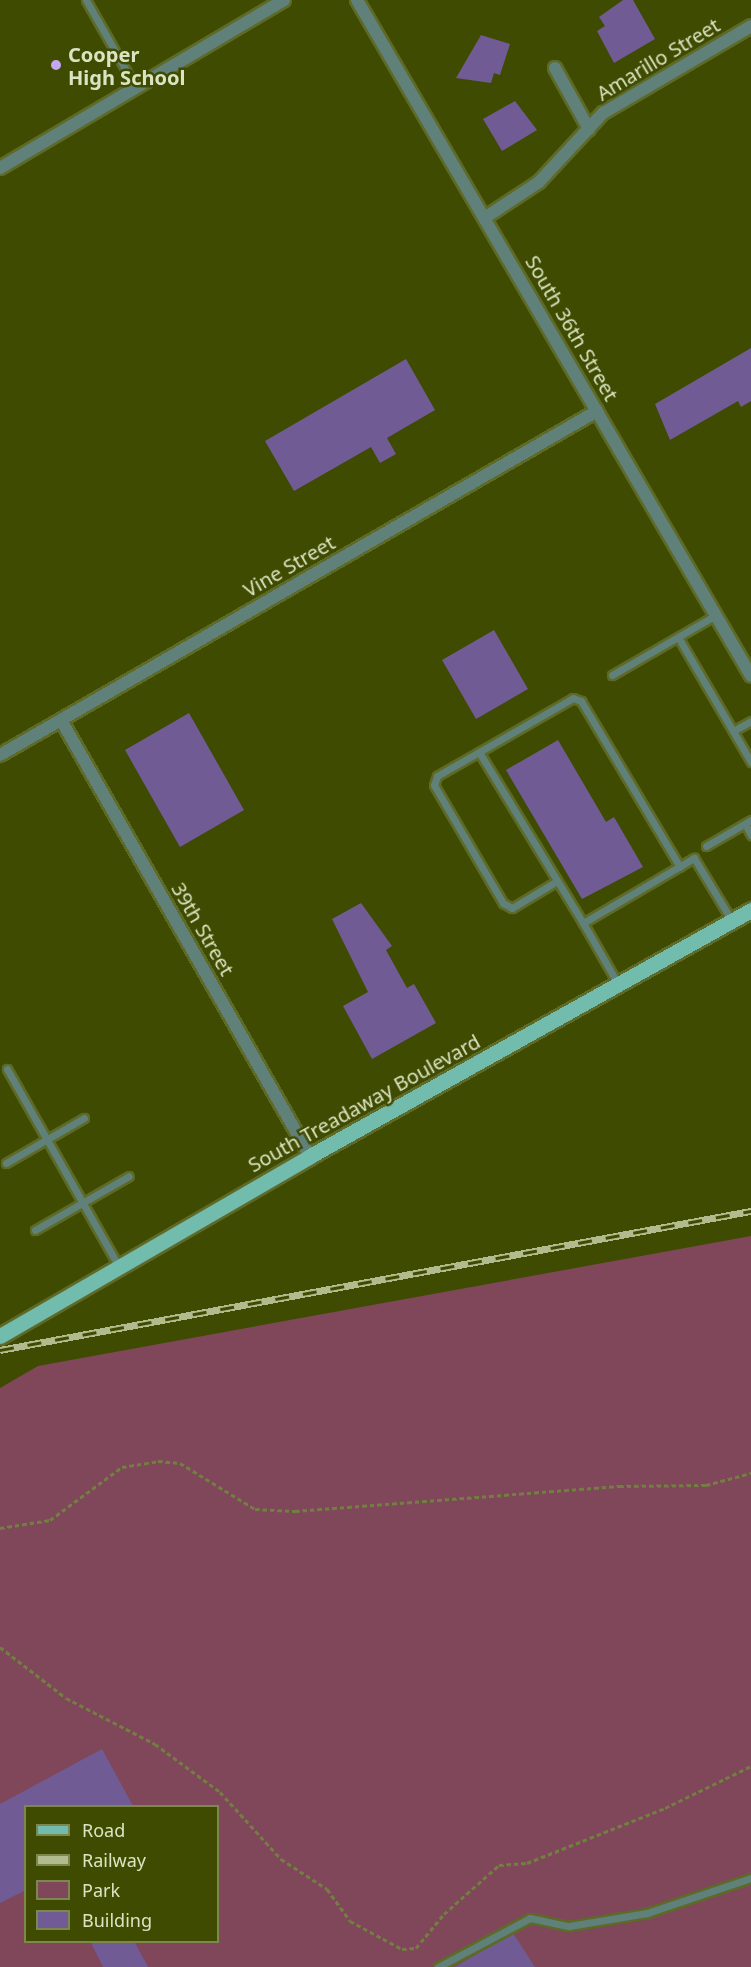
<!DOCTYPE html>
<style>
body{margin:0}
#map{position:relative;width:751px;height:1967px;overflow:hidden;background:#3f4b01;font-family:"Noto Sans",sans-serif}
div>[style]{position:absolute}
.green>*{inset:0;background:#7f4759}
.building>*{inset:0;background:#705b95}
.path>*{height:3px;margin-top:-1.5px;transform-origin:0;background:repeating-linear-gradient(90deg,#737e41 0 4.5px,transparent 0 7.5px)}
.roads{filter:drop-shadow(2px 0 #5e6a28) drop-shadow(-2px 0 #5e6a28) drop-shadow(0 2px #5e6a28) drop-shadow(0 -2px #5e6a28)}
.lane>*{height:7px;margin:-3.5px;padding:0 3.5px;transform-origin:3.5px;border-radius:3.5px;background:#5f817a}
.street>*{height:12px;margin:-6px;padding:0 6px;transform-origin:6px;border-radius:6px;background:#5f817a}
.primary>*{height:15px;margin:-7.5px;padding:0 7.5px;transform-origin:7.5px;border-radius:7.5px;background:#72bcad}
.rail>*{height:7px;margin-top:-3.5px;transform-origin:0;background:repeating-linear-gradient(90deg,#3f4b01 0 14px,#b1bb8e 0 28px);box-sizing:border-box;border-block:2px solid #b1bb8e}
.dots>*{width:16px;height:16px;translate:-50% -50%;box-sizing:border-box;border:3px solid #3f4b01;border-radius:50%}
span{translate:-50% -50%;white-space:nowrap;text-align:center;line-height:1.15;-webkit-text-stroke:5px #3f4b01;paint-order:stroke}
.poi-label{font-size:20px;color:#dbe4c2;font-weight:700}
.left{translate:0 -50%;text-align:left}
.street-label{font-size:20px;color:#dbe4c2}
.legend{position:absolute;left:24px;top:1805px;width:195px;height:138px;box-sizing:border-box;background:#3f4b01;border:2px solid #7d884e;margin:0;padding:8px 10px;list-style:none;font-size:18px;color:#dbe4c2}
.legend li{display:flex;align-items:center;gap:12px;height:30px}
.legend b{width:30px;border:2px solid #7d884e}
</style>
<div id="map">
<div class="green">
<div style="clip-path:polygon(evenodd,751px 1236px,751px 1967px,0 1967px,0 1388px,38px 1366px,751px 1236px,26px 1806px,218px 1806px,218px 1942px,26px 1942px,26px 1806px)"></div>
</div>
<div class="building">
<div style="clip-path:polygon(623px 0,633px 0,655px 39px,614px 63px,597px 31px,605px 26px,599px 17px)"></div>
<div style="clip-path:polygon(481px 35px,510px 44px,500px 75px,494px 73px,491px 83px,456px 78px)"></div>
<div style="clip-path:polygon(515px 101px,537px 130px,502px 151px,483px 119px)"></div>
<div style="clip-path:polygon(751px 348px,751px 401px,741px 407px,738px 401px,670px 440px,655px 404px)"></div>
<div style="clip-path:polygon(406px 359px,435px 410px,387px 438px,396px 454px,380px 463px,371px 447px,294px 491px,265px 441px)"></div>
<div style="clip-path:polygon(494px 630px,528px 689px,476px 719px,442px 660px)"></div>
<div style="clip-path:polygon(189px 713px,244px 810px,180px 847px,125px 750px)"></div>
<div style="clip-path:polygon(558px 740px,606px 822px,614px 817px,643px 867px,582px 899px,506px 770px)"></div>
<div style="clip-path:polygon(361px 903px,392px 946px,386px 950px,407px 988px,414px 984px,436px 1023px,372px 1059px,343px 1006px,368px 992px,332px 919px)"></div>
<div style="clip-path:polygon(102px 1749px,133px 1806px,26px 1806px,26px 1890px,0 1903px,0 1804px)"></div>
<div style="clip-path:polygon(513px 1933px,535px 1967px,455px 1967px)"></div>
<div style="clip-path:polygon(90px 1941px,134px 1941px,148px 1967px,103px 1967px)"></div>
</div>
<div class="path">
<div style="left:0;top:1528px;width:51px;rotate:-9.1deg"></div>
<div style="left:50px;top:1520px;width:89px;rotate:-36.4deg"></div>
<div style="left:122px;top:1467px;width:36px;rotate:-9deg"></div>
<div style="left:158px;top:1461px;width:22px;rotate:5deg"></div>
<div style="left:180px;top:1463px;width:88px;rotate:31.5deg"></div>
<div style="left:255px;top:1509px;width:40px;rotate:2.9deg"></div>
<div style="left:295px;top:1511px;width:325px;rotate:-4.4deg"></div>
<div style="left:619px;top:1486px;width:87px;rotate:-0.7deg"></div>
<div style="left:706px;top:1485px;width:47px;rotate:-14.9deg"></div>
<div style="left:0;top:1647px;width:83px;rotate:37.7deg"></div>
<div style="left:66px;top:1698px;width:100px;rotate:27.3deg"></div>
<div style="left:155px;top:1744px;width:81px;rotate:36.4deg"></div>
<div style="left:220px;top:1792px;width:91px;rotate:47.7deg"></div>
<div style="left:281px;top:1859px;width:55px;rotate:33.1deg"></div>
<div style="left:327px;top:1889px;width:39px;rotate:54deg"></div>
<div style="left:350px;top:1921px;width:59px;rotate:28.3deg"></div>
<div style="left:402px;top:1949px;width:14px;rotate:-4deg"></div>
<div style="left:416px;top:1948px;width:44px;rotate:-50.5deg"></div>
<div style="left:444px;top:1914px;width:74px;rotate:-41.7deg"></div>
<div style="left:499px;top:1865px;width:28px;rotate:-4deg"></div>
<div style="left:527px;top:1863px;width:149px;rotate:-21.7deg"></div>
<div style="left:665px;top:1808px;width:96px;rotate:-26deg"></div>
</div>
<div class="roads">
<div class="lane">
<div style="left:86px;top:0;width:101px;rotate:60.4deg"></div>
<div style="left:678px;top:637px;width:145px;rotate:59.7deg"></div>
<div style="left:612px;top:675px;width:120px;rotate:-30deg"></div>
<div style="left:733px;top:731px;width:21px;rotate:-29deg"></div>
<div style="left:479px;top:752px;width:48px;rotate:150.3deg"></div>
<div style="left:437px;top:776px;width:9px;rotate:108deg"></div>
<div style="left:434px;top:785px;width:137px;rotate:59.7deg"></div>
<div style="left:503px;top:903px;width:10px;rotate:29deg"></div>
<div style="left:512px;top:908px;width:52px;rotate:-31deg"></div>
<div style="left:745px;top:824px;width:13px;rotate:61deg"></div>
<div style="left:706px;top:846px;width:52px;rotate:-30deg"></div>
<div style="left:583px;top:923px;width:200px;rotate:-121.3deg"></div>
<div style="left:479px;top:752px;width:108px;rotate:-29.9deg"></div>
<div style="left:573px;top:698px;width:9px;rotate:21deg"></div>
<div style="left:581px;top:701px;width:193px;rotate:59.2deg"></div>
<div style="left:618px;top:984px;width:70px;rotate:-119.8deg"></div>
<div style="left:583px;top:923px;width:129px;rotate:-30.4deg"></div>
<div style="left:694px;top:858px;width:74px;rotate:58.9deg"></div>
<div style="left:7px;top:1069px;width:227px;rotate:60.5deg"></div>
<div style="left:6px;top:1163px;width:90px;rotate:-30deg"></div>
<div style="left:35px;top:1230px;width:108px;rotate:-29.9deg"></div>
<div style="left:438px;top:1967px;width:104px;rotate:-28deg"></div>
<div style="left:530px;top:1918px;width:40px;rotate:12deg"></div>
<div style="left:569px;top:1926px;width:79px;rotate:-9.5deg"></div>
<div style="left:647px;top:1913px;width:110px;rotate:-18.6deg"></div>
</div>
<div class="street">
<div style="left:357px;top:0;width:782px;rotate:59.76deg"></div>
<div style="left:555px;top:68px;width:70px;rotate:60.9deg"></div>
<div style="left:0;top:168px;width:330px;rotate:-30.6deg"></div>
<div style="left:486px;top:217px;width:64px;rotate:-33.4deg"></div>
<div style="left:539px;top:182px;width:94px;rotate:-47.2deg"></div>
<div style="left:603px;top:113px;width:172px;rotate:-30.4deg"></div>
<div style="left:61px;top:720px;width:502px;rotate:60.27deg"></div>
<div style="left:0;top:755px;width:689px;rotate:-29.95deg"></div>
</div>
<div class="primary">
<div style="left:0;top:1336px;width:358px;rotate:-30.1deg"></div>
<div style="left:310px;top:1156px;width:505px;rotate:-29.15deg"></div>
</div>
</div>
<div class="rail">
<div style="left:0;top:1350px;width:764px;rotate:-10.49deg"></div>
</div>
<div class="dots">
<div style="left:56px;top:65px;background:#c1a8f3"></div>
</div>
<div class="poi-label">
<span class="left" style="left:68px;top:66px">Cooper<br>High School</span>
</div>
<div class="street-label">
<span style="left:658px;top:59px;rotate:-31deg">Amarillo Street</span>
<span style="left:572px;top:328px;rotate:60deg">South 36th Street</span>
<span style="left:289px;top:566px;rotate:-30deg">Vine Street</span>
<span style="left:203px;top:929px;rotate:60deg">39th Street</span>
<span style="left:364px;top:1103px;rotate:-29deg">South Treadaway Boulevard</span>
</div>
<ul class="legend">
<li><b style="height:8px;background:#72bcad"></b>Road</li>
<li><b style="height:8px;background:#b1bb8e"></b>Railway</li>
<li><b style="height:16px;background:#7f4759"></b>Park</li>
<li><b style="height:16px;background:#705b95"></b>Building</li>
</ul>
</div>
